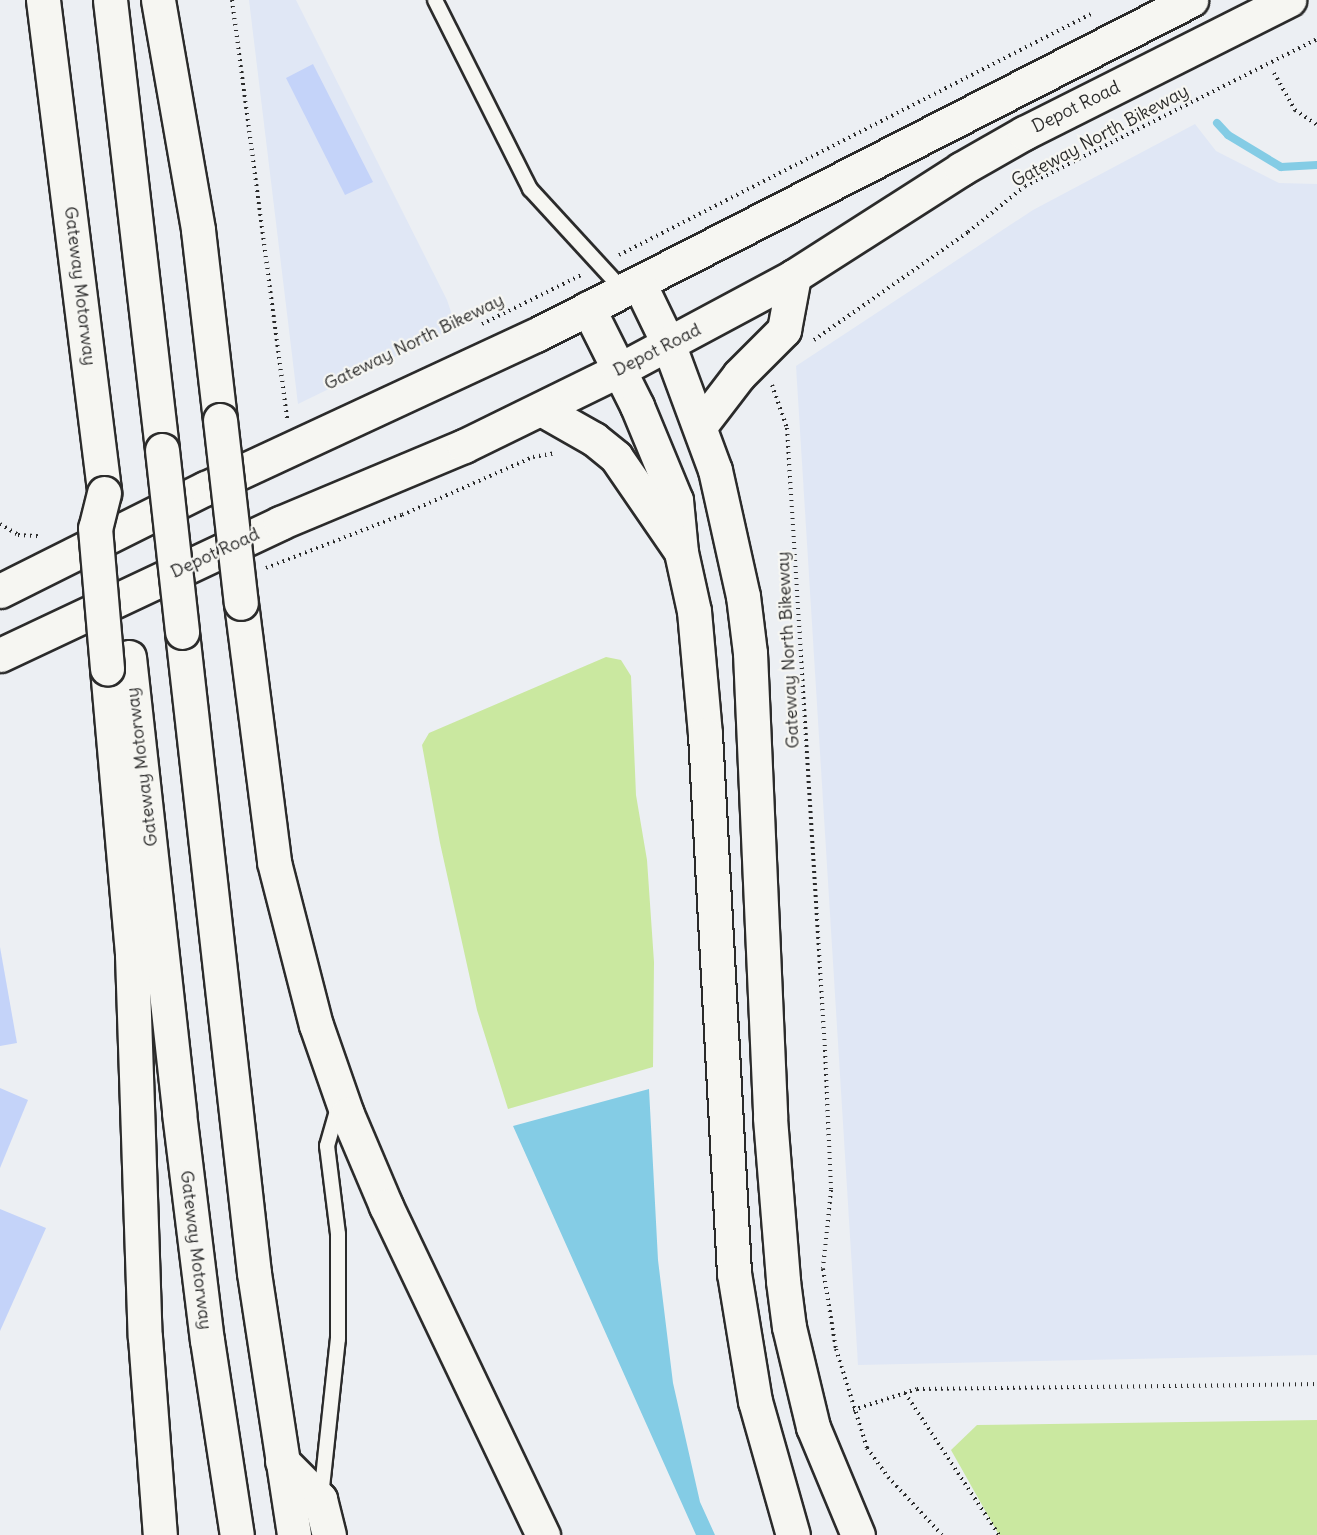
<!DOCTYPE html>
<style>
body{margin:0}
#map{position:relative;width:1317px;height:1535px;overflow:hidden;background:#eceff3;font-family:Delius,sans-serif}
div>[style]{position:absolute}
.built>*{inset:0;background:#e0e7f5}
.green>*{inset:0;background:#cae8a0}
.water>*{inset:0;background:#84cce5}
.stream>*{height:8px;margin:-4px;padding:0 4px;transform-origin:4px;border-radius:4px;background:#84cce5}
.building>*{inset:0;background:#c4d3f9}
.path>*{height:4px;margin-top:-2px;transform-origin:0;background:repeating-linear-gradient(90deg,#2b2b2b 0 1.5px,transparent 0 6px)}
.roads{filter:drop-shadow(2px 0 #2b2b2b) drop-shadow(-2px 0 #2b2b2b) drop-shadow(0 2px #2b2b2b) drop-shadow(0 -2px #2b2b2b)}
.lane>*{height:14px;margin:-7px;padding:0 7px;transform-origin:7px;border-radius:7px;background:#f6f6f2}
.primary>*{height:33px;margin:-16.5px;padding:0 16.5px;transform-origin:16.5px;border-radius:16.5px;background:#f6f6f2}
.highway>*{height:33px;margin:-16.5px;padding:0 16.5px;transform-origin:16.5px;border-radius:16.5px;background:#f6f6f2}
.bridges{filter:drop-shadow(2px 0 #2b2b2b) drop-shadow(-2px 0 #2b2b2b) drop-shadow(0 2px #2b2b2b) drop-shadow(0 -2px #2b2b2b)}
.highway-bridge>*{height:33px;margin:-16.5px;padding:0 16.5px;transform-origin:16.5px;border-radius:16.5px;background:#f6f6f2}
span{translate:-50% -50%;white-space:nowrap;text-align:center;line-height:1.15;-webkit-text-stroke:4.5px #f6f6f2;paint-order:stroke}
.street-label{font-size:18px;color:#2b2b2b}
</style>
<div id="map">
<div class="built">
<div style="clip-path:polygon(249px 0,296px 0,447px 300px,456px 327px,298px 404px)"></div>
<div style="clip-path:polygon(1195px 124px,1216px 151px,1279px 183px,1317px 184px,1317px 1355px,858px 1365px,796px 366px,1033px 210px)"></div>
</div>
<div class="green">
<div style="clip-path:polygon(606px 657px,621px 660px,631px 676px,636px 795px,647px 860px,654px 962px,653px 1067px,508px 1109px,477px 1010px,440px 843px,422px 745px,429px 733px)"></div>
<div style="clip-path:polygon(1317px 1420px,1317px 1535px,999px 1535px,951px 1450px,977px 1425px)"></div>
</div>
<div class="water">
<div style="clip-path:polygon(649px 1089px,658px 1260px,673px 1383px,700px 1502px,715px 1535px,696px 1535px,513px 1126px)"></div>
</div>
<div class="stream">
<div style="left:1217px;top:123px;width:16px;rotate:47deg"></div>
<div style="left:1228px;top:135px;width:62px;rotate:31.1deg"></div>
<div style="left:1281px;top:167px;width:36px;rotate:-3deg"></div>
</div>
<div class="building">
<div style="clip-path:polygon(313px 64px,373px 182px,345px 195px,286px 78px)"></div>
<div style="clip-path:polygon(0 947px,17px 1043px,0 1046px)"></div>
<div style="clip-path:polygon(0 1088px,28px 1100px,0 1168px)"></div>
<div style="clip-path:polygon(0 1209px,46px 1228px,0 1331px)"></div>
</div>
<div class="path">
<div style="left:232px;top:0;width:423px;rotate:82.5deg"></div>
<div style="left:1274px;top:73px;width:43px;rotate:60.4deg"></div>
<div style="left:1295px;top:110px;width:27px;rotate:34deg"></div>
<div style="left:619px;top:255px;width:530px;rotate:-27.05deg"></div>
<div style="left:482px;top:324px;width:113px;rotate:-26.3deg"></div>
<div style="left:814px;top:340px;width:188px;rotate:-35deg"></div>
<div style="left:968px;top:232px;width:73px;rotate:-38.9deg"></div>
<div style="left:1025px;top:186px;width:327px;rotate:-26.7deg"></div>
<div style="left:772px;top:385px;width:46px;rotate:70.8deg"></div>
<div style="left:787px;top:428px;width:623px;rotate:86.5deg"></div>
<div style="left:825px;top:1050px;width:140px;rotate:87.5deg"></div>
<div style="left:831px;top:1190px;width:79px;rotate:95.8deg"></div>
<div style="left:823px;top:1269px;width:81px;rotate:80.8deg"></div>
<div style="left:836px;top:1349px;width:104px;rotate:72.6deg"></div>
<div style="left:867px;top:1448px;width:36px;rotate:54deg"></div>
<div style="left:888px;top:1477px;width:79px;rotate:47deg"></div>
<div style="left:0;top:524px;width:21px;rotate:31deg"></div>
<div style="left:18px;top:535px;width:22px;rotate:3deg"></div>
<div style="left:266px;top:568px;width:146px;rotate:-21.3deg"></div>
<div style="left:402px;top:515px;width:143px;rotate:-23.9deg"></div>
<div style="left:533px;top:457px;width:23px;rotate:-10deg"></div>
<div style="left:905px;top:1393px;width:170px;rotate:56.5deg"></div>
<div style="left:853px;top:1410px;width:67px;rotate:-18.2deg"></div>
<div style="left:917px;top:1389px;width:400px;rotate:-0.7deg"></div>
</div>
<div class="roads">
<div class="lane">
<div style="left:435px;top:0;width:212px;rotate:63.3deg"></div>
<div style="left:530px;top:189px;width:137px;rotate:47.4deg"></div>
<div style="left:321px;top:1497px;width:159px;rotate:-83.9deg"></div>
<div style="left:338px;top:1339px;width:105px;rotate:-90deg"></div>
<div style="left:338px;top:1234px;width:89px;rotate:-97.1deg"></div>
<div style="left:327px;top:1146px;width:44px;rotate:-74.1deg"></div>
</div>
<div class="primary">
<div style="left:0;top:591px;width:230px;rotate:-26.6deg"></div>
<div style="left:206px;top:488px;width:364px;rotate:-24.9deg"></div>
<div style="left:536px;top:335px;width:736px;rotate:-27.09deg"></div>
<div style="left:0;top:655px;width:310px;rotate:-25.2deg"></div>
<div style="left:280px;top:523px;width:199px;rotate:-22.7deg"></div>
<div style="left:464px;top:446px;width:173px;rotate:-26.1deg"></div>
<div style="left:619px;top:370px;width:199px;rotate:-28.2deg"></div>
<div style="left:794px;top:276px;width:198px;rotate:-32.6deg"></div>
<div style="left:961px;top:169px;width:73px;rotate:-29.7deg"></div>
<div style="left:1024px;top:133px;width:297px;rotate:-26.7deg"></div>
</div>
<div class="highway">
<div style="left:43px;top:0;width:497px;rotate:82.9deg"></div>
<div style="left:110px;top:0;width:453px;rotate:83.4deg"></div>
<div style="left:158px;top:0;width:233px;rotate:80.1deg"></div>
<div style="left:198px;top:230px;width:191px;rotate:83.4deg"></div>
<div style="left:639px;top:283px;width:67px;rotate:64.2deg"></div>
<div style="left:668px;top:343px;width:135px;rotate:69.7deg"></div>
<div style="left:715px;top:470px;width:129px;rotate:77.5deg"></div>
<div style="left:743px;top:596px;width:57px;rotate:83deg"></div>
<div style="left:750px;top:653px;width:465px;rotate:87.5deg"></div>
<div style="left:770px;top:1118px;width:164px;rotate:85.4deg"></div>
<div style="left:783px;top:1281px;width:46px;rotate:82.6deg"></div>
<div style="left:789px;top:1327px;width:103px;rotate:76.5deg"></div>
<div style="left:813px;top:1427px;width:117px;rotate:67.4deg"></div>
<div style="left:588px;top:308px;width:110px;rotate:63.4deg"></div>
<div style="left:637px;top:406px;width:102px;rotate:67.5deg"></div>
<div style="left:676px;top:500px;width:52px;rotate:84.5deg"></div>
<div style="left:681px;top:552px;width:60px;rotate:77.6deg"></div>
<div style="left:694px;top:611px;width:123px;rotate:84.9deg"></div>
<div style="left:705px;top:734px;width:540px;rotate:86.92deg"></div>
<div style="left:734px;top:1273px;width:130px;rotate:80.7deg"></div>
<div style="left:755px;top:1401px;width:139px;rotate:74.2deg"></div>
<div style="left:541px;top:409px;width:61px;rotate:29.5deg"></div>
<div style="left:594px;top:439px;width:28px;rotate:39deg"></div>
<div style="left:616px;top:457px;width:113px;rotate:55.5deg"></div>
<div style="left:700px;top:426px;width:64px;rotate:-52.6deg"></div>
<div style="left:739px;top:375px;width:64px;rotate:-45deg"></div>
<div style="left:784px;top:330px;width:55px;rotate:-79.5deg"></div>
<div style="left:241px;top:603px;width:261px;rotate:82.7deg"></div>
<div style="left:274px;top:862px;width:168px;rotate:75.6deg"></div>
<div style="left:316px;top:1025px;width:94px;rotate:70.8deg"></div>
<div style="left:347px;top:1114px;width:100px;rotate:67deg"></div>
<div style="left:386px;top:1206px;width:365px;rotate:64.5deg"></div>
<div style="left:182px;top:632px;width:645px;rotate:83.59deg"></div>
<div style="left:254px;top:1273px;width:265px;rotate:81.3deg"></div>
<div style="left:129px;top:657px;width:459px;rotate:83.7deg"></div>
<div style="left:179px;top:1113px;width:229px;rotate:83deg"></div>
<div style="left:207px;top:1340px;width:197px;rotate:81.3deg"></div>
<div style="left:107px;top:668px;width:288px;rotate:85deg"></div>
<div style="left:132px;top:955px;width:382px;rotate:88.1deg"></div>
<div style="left:145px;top:1337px;width:199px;rotate:85.7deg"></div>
<div style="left:282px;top:1461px;width:54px;rotate:45deg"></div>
<div style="left:320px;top:1499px;width:37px;rotate:76deg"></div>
</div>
</div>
<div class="bridges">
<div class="highway-bridge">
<div style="left:220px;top:420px;width:184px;rotate:83.5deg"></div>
<div style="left:162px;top:450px;width:183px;rotate:83.7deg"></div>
<div style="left:104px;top:493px;width:36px;rotate:104deg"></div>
<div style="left:95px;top:528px;width:141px;rotate:85.1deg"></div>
</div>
</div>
<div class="street-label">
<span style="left:1076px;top:107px;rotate:-26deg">Depot Road</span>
<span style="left:1100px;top:136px;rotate:-28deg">Gateway North Bikeway</span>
<span style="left:80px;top:286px;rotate:83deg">Gateway Motorway</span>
<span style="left:414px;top:342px;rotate:-26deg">Gateway North Bikeway</span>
<span style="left:657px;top:350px;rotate:-27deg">Depot Road</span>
<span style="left:215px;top:553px;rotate:-25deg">Depot Road</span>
<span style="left:788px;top:650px;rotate:-93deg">Gateway North Bikeway</span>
<span style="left:142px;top:767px;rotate:-97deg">Gateway Motorway</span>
<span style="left:196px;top:1250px;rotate:83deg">Gateway Motorway</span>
</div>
</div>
